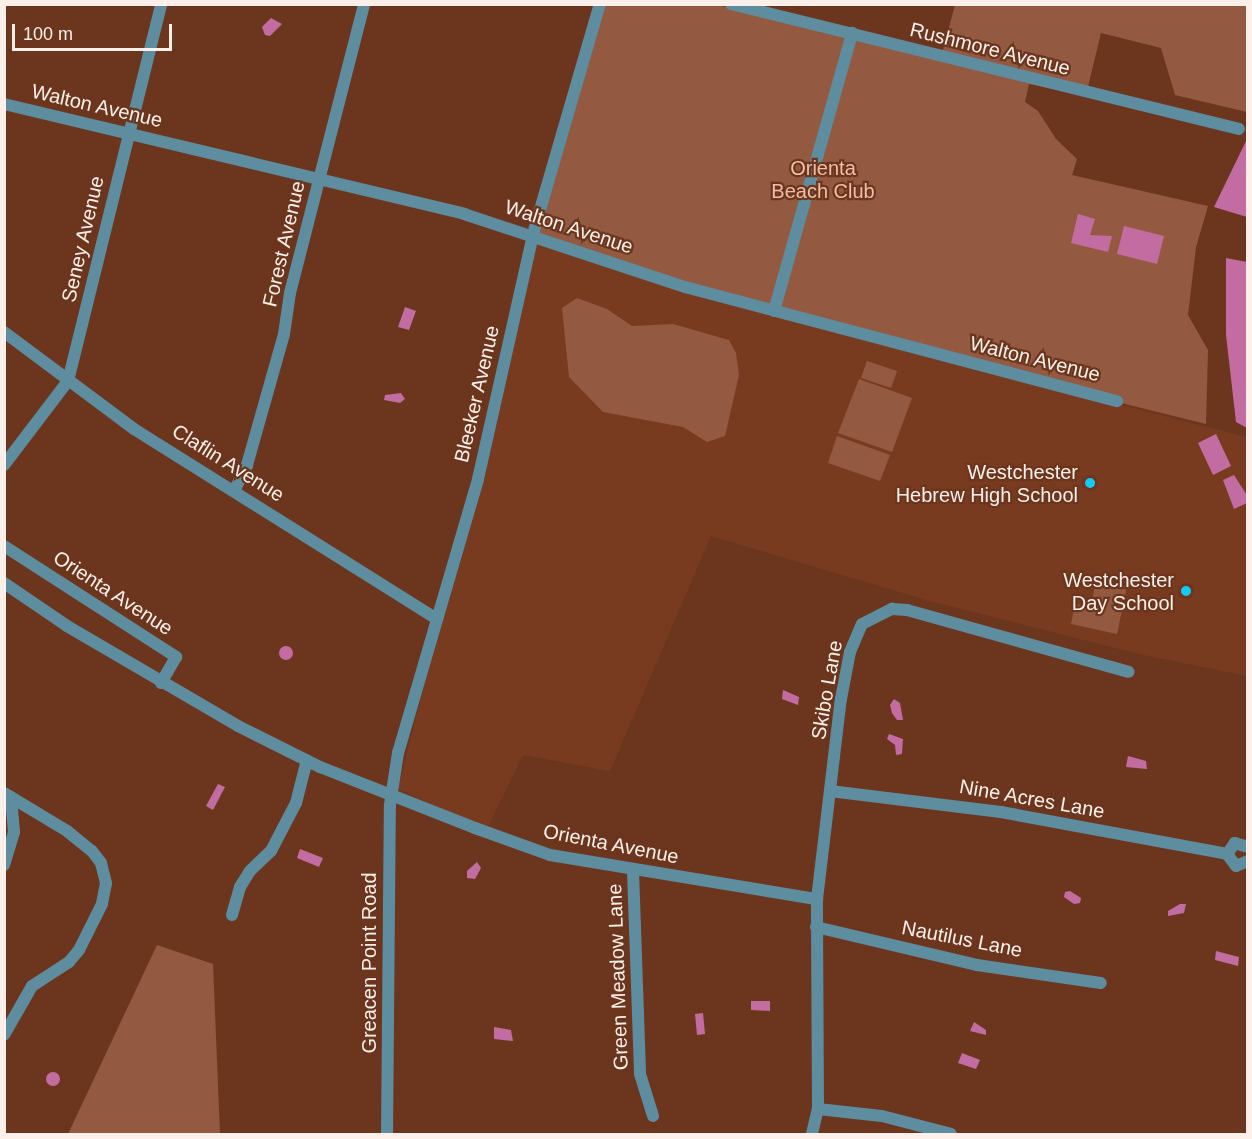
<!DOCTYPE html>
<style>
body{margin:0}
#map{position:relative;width:1252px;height:1139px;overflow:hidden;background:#6c361e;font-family:Arial,sans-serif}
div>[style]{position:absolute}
.built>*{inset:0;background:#783b1f}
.green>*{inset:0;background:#935a41}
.water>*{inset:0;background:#c36ca1}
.round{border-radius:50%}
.minor>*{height:12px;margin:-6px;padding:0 6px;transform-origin:6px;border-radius:6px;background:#5e8d9f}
.dots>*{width:16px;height:16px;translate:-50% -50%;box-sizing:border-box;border:3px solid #6c361e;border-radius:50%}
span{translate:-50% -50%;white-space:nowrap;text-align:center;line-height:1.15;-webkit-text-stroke:4.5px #6c361e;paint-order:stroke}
.street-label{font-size:20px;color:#fdefea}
.park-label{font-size:20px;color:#efbea9}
.poi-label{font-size:20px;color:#fdefea}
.right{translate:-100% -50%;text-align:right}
.frame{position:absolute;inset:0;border:6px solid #fdefea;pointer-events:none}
.scale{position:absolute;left:12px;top:24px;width:160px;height:27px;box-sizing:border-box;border:3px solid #fdefea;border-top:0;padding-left:8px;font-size:18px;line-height:21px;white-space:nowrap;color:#fdefea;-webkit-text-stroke:4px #6c361e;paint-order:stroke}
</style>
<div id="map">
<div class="built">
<div style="clip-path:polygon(537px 236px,782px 319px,1247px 437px,1247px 676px,1139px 654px,930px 601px,711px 536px,610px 771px,523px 755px,487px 829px,398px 789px)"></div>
</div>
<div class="green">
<div style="clip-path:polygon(603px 5px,718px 5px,940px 61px,955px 5px,1247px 5px,1247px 112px,1175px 95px,1161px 48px,1101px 33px,1086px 95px,1029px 84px,1025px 102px,1038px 111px,1056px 139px,1077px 159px,1072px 175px,1208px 206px,1196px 247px,1188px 315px,1208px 350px,1206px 424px,782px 319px,537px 236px)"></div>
<div style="clip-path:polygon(577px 298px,607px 309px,632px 326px,673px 324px,729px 340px,736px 353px,739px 375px,725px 436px,707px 442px,683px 427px,603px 412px,569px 377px,562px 308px)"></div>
<div style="clip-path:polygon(867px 361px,897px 371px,891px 388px,861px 378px)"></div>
<div style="clip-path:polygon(859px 379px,912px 398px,892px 452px,838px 433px)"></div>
<div style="clip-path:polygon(837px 436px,890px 455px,880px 481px,828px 463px)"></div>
<div style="clip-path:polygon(1096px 580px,1127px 586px,1117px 634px,1071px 624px,1075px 604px,1091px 607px)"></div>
<div style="clip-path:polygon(157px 945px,213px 964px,220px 1134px,68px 1134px)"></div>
</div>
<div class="water">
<div style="clip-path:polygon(271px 18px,282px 24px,270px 36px,265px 35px,262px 27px)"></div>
<div style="clip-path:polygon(1247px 139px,1248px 217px,1247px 217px,1214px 207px)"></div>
<div style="clip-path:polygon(1078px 214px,1095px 219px,1090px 235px,1112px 236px,1108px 252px,1071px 243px)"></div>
<div style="clip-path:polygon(1124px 226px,1164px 236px,1157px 264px,1117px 254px)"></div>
<div style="clip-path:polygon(1226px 258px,1247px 262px,1247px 428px,1236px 422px,1226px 335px)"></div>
<div style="clip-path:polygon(405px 307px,416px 311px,409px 330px,398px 327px)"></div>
<div style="clip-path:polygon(401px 393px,405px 399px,400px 403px,384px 400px,385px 395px)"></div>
<div style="clip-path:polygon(1216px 434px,1231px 466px,1213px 475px,1198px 443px)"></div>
<div style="clip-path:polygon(1234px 475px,1248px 497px,1247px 503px,1234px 509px,1223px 480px)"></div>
<div class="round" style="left:279px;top:646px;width:14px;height:14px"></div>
<div style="clip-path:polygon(783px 690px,799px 697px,798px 705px,782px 699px)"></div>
<div style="clip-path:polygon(894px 699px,900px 703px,903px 720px,897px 720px,892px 713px,890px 705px)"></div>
<div style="clip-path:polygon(889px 734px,903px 739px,902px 754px,896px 755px,895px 745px,887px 739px)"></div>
<div style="clip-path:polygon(1128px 756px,1146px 761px,1147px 769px,1126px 767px)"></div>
<div style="clip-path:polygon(218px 784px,225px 787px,213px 810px,206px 806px)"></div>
<div style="clip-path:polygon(300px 849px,323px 858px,319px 867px,297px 858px)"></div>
<div style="clip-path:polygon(477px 862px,481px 868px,475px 879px,467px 878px,467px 871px)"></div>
<div style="clip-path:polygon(1070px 891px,1081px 898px,1080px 903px,1074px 904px,1064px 897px,1065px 892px)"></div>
<div style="clip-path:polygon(1180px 904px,1186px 904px,1184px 913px,1168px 916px,1168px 911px)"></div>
<div style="clip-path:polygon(1216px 951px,1239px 957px,1238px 966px,1215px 960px)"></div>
<div style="clip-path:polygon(751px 1001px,770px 1001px,770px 1011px,751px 1010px)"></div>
<div style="clip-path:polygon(703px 1013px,705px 1034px,697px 1035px,695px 1014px)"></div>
<div style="clip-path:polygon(974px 1022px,986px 1030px,986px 1035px,970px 1031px)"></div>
<div style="clip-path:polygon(494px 1027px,511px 1030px,513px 1041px,494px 1039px)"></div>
<div style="clip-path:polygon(962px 1053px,980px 1060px,976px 1069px,958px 1063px)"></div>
<div class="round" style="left:46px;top:1072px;width:14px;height:14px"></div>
</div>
<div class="minor">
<div style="left:731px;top:4px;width:523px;rotate:13.82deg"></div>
<div style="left:4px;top:104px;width:473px;rotate:13.4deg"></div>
<div style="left:464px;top:214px;width:233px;rotate:18.3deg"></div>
<div style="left:685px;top:287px;width:447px;rotate:14.8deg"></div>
<div style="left:774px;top:311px;width:289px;rotate:-74.3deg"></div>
<div style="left:4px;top:332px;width:162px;rotate:36.7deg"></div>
<div style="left:134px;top:429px;width:358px;rotate:32.1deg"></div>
<div style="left:4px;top:465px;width:106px;rotate:-52.7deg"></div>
<div style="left:68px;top:381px;width:388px;rotate:-76.1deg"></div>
<div style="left:234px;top:491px;width:29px;rotate:-63deg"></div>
<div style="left:247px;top:465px;width:136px;rotate:-74.2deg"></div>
<div style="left:284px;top:334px;width:41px;rotate:-81.7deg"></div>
<div style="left:290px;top:293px;width:298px;rotate:-75.6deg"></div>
<div style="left:4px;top:546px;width:205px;rotate:32.8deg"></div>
<div style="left:176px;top:657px;width:30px;rotate:120deg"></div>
<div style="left:4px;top:583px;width:76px;rotate:34.3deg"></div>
<div style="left:67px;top:626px;width:198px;rotate:30.3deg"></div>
<div style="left:238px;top:726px;width:92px;rotate:26.6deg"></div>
<div style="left:320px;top:767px;width:167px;rotate:21.5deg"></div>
<div style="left:475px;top:828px;width:80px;rotate:19.8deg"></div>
<div style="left:550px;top:855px;width:271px;rotate:9.4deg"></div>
<div style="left:830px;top:791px;width:172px;rotate:7deg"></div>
<div style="left:1001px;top:812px;width:230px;rotate:10.5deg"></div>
<div style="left:4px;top:793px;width:74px;rotate:31.1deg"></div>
<div style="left:67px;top:831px;width:32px;rotate:39deg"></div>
<div style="left:92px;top:851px;width:15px;rotate:53deg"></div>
<div style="left:101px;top:863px;width:21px;rotate:76deg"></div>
<div style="left:106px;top:883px;width:21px;rotate:101deg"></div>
<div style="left:102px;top:904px;width:51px;rotate:116.6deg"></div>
<div style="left:79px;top:950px;width:16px;rotate:130deg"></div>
<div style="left:69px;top:962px;width:44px;rotate:147deg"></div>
<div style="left:32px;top:986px;width:56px;rotate:119.7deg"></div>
<div style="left:1248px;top:847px;width:14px;rotate:-163deg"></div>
<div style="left:1235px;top:843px;width:14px;rotate:126deg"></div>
<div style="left:1227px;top:854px;width:15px;rotate:53deg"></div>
<div style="left:1236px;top:866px;width:13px;rotate:-23deg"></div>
<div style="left:4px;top:865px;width:34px;rotate:-73deg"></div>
<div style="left:14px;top:832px;width:35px;rotate:-95deg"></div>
<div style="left:633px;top:871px;width:203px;rotate:88deg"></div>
<div style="left:640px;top:1074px;width:44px;rotate:72.8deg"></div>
<div style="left:232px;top:915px;width:29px;rotate:-74deg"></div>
<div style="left:240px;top:887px;width:19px;rotate:-58deg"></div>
<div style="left:250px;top:871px;width:29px;rotate:-44deg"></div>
<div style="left:271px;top:851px;width:54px;rotate:-62.5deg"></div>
<div style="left:296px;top:803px;width:44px;rotate:-75.7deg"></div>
<div style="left:816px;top:927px;width:165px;rotate:13.3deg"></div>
<div style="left:977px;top:965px;width:125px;rotate:8.3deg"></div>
<div style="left:818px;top:1109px;width:64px;rotate:6.2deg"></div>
<div style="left:882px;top:1116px;width:71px;rotate:14.6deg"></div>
<div style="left:387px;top:1134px;width:329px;rotate:-89.5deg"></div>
<div style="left:390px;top:805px;width:53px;rotate:-81.3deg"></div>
<div style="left:398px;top:753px;width:285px;rotate:-73.7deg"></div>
<div style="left:478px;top:479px;width:251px;rotate:-77.3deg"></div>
<div style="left:533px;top:234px;width:240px;rotate:-73.8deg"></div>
<div style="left:812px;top:1134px;width:26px;rotate:-77deg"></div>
<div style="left:818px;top:1109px;width:210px;rotate:-90.3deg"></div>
<div style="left:817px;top:899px;width:201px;rotate:-83.2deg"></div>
<div style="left:841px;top:699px;width:48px;rotate:-79.2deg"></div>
<div style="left:850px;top:652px;width:30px;rotate:-67deg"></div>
<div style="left:862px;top:624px;width:34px;rotate:-27deg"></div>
<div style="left:892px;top:609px;width:15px;rotate:4deg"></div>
<div style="left:907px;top:610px;width:230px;rotate:15.6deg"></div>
</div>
<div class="dots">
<div style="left:1090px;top:483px;background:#14cafb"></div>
<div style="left:1186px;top:591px;background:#14cafb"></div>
</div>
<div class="street-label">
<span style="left:990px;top:49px;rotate:14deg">Rushmore Avenue</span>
<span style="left:97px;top:106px;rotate:13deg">Walton Avenue</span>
<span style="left:569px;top:227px;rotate:18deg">Walton Avenue</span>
<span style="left:83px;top:239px;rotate:-77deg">Seney Avenue</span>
<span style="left:284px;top:244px;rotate:-77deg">Forest Avenue</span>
<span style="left:1035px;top:359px;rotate:14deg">Walton Avenue</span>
<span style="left:477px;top:394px;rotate:-77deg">Bleeker Avenue</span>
<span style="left:228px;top:463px;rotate:32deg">Claflin Avenue</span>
<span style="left:113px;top:593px;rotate:33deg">Orienta Avenue</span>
<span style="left:827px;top:690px;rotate:-80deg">Skibo Lane</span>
<span style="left:1032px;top:799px;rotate:10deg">Nine Acres Lane</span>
<span style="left:611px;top:844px;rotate:11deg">Orienta Avenue</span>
<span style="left:962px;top:939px;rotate:11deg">Nautilus Lane</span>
<span style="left:369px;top:963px;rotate:-90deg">Greacen Point Road</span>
<span style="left:618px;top:977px;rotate:-92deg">Green Meadow Lane</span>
</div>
<div class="park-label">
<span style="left:823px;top:180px">Orienta<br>Beach Club</span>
</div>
<div class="poi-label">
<span class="right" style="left:1078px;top:484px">Westchester<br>Hebrew High School</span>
<span class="right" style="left:1174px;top:592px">Westchester<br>Day School</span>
</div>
<div class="frame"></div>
<div class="scale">100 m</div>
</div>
